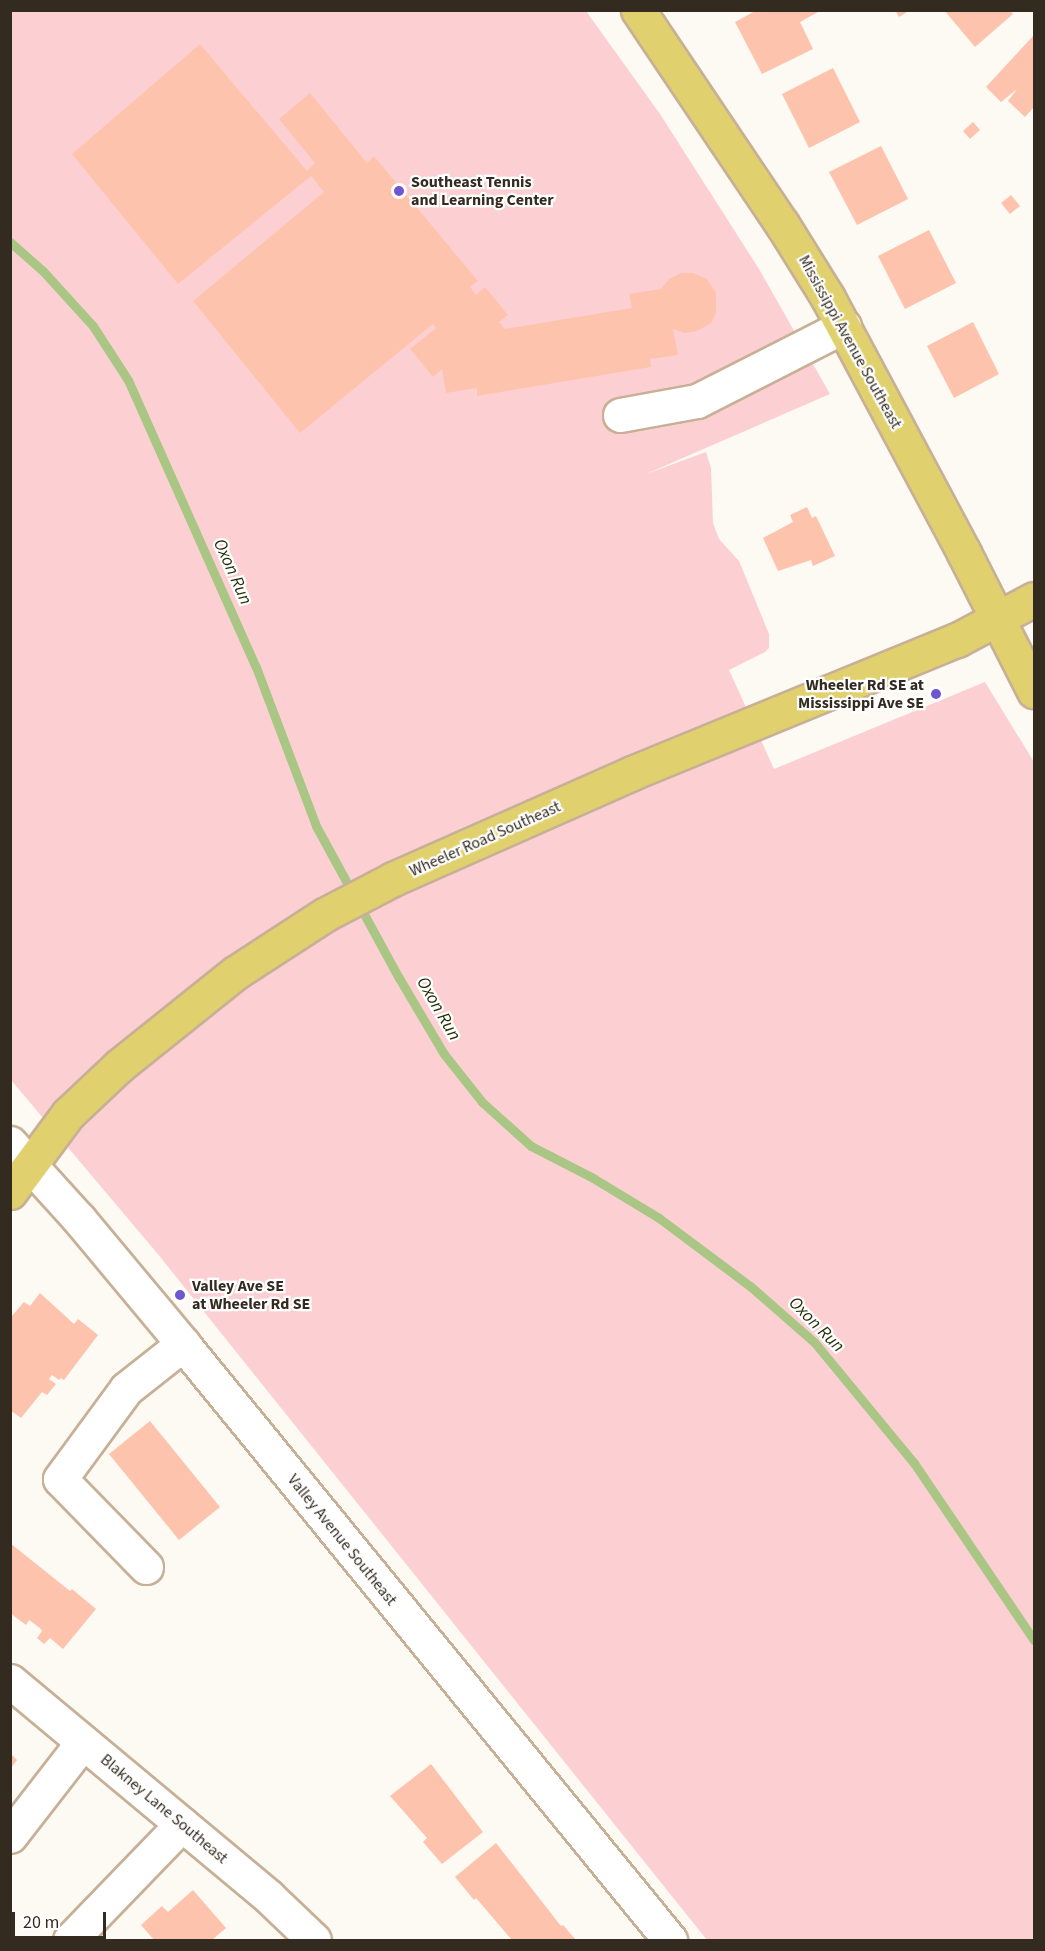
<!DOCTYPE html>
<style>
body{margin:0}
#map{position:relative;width:1045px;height:1951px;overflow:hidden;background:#fdf9f3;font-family:"Source Sans 3",sans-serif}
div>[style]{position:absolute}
.green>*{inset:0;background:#fcd0d3}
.stream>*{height:9px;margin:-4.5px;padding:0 4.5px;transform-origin:4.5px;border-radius:4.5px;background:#aac685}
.building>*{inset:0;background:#fec3ad}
.roads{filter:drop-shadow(2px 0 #c7b096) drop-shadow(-2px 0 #c7b096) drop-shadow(0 2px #c7b096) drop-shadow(0 -2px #c7b096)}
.minor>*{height:33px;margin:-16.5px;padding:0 16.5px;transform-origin:16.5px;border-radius:16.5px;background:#fff}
.major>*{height:33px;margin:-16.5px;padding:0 16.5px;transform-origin:16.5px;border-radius:16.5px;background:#e1d16e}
.dots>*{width:16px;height:16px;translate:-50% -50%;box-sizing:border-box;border:3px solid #fff;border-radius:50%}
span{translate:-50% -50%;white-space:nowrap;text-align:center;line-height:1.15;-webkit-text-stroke:4.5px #fff;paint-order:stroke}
.poi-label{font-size:16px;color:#342b20;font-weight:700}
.left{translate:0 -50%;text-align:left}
.right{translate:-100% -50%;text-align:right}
.street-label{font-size:16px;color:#342b20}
.water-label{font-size:18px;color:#1f2f00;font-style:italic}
.frame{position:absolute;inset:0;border:12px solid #342b20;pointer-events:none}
.scale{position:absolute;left:12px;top:1912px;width:94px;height:27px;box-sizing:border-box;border:3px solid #342b20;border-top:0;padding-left:8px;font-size:18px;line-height:21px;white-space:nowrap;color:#342b20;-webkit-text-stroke:4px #fff;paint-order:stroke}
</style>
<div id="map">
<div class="green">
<div style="clip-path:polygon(10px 11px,586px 11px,660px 114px,759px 269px,830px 394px,646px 474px,706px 452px,711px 468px,713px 523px,719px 539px,739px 561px,769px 634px,769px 648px,765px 652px,729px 670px,774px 769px,985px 682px,1034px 762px,1034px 1940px,707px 1940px,157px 1253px,11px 1080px)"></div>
</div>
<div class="stream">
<div style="left:10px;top:242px;width:44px;rotate:41.3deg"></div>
<div style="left:43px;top:271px;width:74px;rotate:47.7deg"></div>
<div style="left:93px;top:326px;width:64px;rotate:57.1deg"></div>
<div style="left:128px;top:380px;width:314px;rotate:66deg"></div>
<div style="left:256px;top:667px;width:170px;rotate:69.3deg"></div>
<div style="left:316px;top:826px;width:173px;rotate:61.4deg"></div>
<div style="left:399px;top:978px;width:88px;rotate:59.4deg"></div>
<div style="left:444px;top:1054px;width:61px;rotate:51.6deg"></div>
<div style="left:482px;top:1102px;width:66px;rotate:41.9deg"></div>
<div style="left:531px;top:1146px;width:70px;rotate:27.3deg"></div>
<div style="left:593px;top:1178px;width:77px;rotate:31.2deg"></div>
<div style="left:659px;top:1218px;width:114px;rotate:36.8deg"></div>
<div style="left:750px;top:1286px;width:86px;rotate:41.2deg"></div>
<div style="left:815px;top:1343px;width:156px;rotate:50.5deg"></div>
<div style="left:914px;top:1463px;width:214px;rotate:55.9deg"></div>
</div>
<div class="building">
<div style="clip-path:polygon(757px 10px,817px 10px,818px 12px,800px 22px,813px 49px,762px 74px,735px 22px)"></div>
<div style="clip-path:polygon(895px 10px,906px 10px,907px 12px,899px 17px)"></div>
<div style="clip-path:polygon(944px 10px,1010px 10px,1013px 14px,975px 47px)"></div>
<div style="clip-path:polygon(1033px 36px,1034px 107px,1025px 117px,1008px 101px,1017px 89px,1001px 102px,986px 87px)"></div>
<div style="clip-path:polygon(200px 44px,307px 171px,315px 163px,279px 119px,310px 93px,367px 163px,374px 156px,478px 281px,470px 287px,476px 295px,485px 287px,508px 315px,499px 322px,505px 329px,632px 308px,629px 294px,661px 289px,669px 279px,681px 273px,693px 273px,707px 279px,716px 293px,716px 313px,711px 323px,697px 331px,685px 333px,673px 329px,678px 355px,650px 359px,651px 367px,477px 396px,477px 388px,446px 393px,442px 369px,433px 377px,410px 349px,436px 328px,433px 324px,300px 433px,193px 301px,324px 192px,311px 176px,178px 284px,72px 154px)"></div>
<div style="clip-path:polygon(833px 68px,860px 122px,809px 148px,782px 94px)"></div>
<div style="clip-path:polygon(973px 122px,980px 130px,970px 139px,963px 131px)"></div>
<div style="clip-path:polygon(881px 146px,908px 199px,857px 225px,829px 172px)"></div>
<div style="clip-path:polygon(1011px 195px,1020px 206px,1010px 214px,1001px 203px)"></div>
<div style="clip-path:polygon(929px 230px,956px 283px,905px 309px,878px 256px)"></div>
<div style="clip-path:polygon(973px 322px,999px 374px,954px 398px,927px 346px)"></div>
<div style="clip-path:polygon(807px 507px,812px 518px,816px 516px,835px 556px,813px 566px,811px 560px,778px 571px,763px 538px,793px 522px,790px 515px)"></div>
<div style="clip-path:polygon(40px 1293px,74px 1324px,78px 1319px,98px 1335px,64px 1380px,61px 1378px,59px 1380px,52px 1375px,49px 1379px,56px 1384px,47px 1395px,42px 1392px,21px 1418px,10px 1410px,10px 1318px,24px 1302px,30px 1306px)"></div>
<div style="clip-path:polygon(150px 1421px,220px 1507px,179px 1540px,109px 1454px)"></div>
<div style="clip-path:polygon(10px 1543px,70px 1591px,72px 1589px,96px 1609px,63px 1649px,50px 1638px,44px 1644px,37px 1638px,42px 1631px,40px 1628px,29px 1620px,26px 1625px,10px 1613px)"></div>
<div style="clip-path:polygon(10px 1753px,17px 1760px,10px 1769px)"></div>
<div style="clip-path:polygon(431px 1764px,483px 1832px,442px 1864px,423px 1842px,427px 1838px,390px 1796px)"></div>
<div style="clip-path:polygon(496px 1843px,561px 1926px,563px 1925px,576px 1940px,512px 1940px,476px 1898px,474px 1900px,455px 1877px)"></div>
<div style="clip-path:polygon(193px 1890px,226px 1928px,212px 1940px,154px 1940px,141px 1925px,162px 1906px,168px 1912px)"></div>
</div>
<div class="roads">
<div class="minor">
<div style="left:620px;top:415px;width:78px;rotate:-10.3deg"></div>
<div style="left:697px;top:401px;width:165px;rotate:-27deg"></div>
<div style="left:10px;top:1143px;width:103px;rotate:47.8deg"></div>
<div style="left:79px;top:1219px;width:163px;rotate:50.2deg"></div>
<div style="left:183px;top:1344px;width:770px;rotate:50.75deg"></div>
<div style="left:146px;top:1567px;width:123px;rotate:-134.3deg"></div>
<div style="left:60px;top:1479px;width:112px;rotate:-53.7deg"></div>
<div style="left:126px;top:1389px;width:73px;rotate:-38.3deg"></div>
<div style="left:10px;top:1681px;width:337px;rotate:39.8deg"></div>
<div style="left:269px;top:1897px;width:62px;rotate:43.7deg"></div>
<div style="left:10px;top:1836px;width:119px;rotate:-52.2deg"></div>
<div style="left:70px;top:1940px;width:161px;rotate:-46deg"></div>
</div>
<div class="major">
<div style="left:638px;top:10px;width:258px;rotate:56.1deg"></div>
<div style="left:782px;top:224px;width:87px;rotate:58.1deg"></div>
<div style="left:828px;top:298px;width:289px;rotate:61.9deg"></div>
<div style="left:964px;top:553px;width:155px;rotate:63.1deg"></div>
<div style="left:10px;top:1192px;width:97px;rotate:-53.4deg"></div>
<div style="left:68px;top:1114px;width:71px;rotate:-43.3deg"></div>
<div style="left:120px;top:1065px;width:147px;rotate:-38.7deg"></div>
<div style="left:235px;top:973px;width:108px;rotate:-33deg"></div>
<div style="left:326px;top:914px;width:76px;rotate:-27.6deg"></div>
<div style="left:393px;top:879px;width:261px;rotate:-23.9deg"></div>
<div style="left:632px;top:773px;width:351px;rotate:-22.3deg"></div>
<div style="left:957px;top:640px;width:87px;rotate:-28deg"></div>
</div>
</div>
<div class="dots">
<div style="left:399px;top:191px;background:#6e56d0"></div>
<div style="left:936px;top:694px;background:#6e56d0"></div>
<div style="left:180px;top:1295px;background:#6e56d0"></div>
</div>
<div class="poi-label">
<span class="left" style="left:411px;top:191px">Southeast Tennis<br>and Learning Center</span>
<span class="right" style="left:924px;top:694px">Wheeler Rd SE at<br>Mississippi Ave SE</span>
<span class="left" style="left:192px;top:1295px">Valley Ave SE<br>at Wheeler Rd SE</span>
</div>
<div class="street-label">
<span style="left:850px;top:342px;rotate:61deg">Mississippi Avenue Southeast</span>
<span style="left:485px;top:839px;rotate:-24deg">Wheeler Road Southeast</span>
<span style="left:342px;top:1540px;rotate:51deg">Valley Avenue Southeast</span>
<span style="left:164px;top:1809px;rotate:40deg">Blakney Lane Southeast</span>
</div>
<div class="water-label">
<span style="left:232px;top:572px;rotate:66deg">Oxon Run</span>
<span style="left:438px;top:1009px;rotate:60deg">Oxon Run</span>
<span style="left:816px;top:1325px;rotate:45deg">Oxon Run</span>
</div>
<div class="frame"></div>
<div class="scale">20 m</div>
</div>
